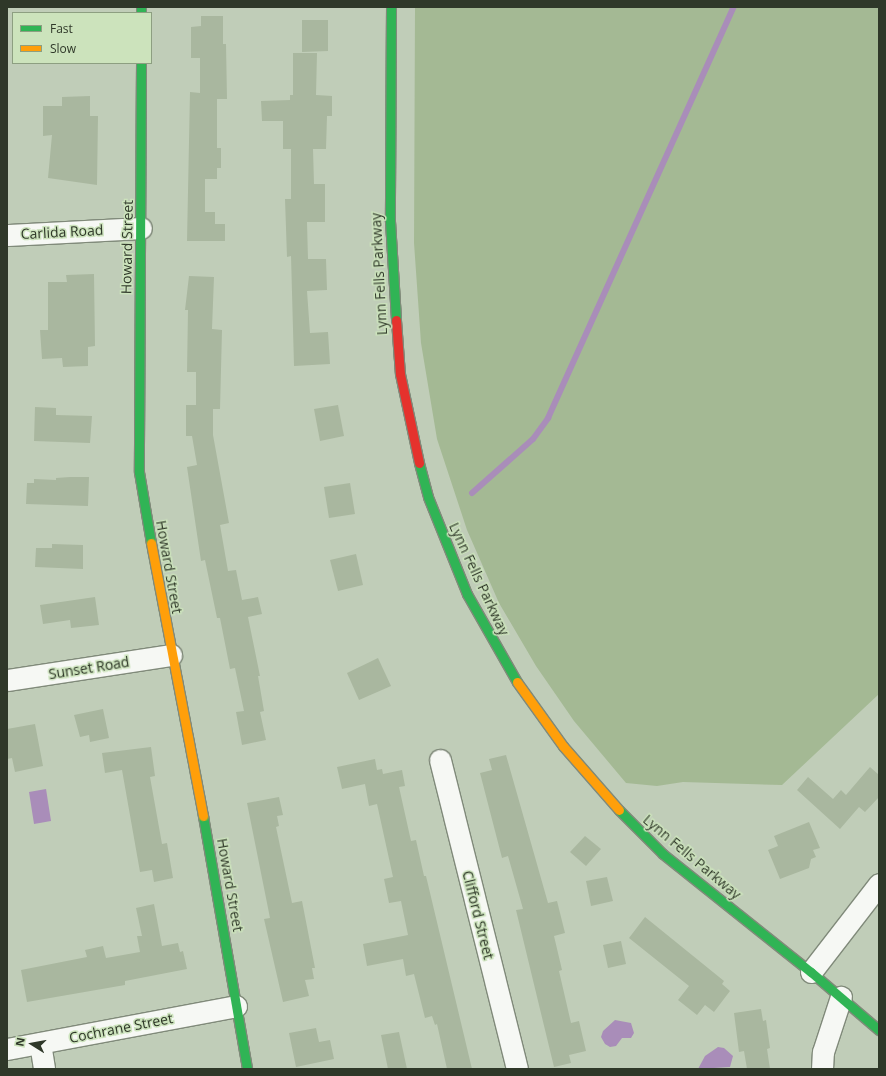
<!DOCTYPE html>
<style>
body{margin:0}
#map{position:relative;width:886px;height:1076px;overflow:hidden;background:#c0cdb8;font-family:"Open Sans",sans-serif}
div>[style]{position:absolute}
.green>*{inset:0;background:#a4b994}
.water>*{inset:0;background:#a98db9}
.stream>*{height:6px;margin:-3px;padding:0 3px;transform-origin:3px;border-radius:3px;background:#a98db9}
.building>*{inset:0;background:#a9b79f}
.roads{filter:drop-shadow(1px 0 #808a7a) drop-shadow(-1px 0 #808a7a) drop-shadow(0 1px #808a7a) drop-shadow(0 -1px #808a7a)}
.street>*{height:21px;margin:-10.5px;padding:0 10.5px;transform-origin:10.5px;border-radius:10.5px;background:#f6f8f4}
.fast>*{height:9px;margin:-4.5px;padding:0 4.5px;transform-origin:4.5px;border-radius:4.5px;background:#30b455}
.slow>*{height:9px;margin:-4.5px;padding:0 4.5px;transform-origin:4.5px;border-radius:4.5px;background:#ff9f0a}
.jam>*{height:9px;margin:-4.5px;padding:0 4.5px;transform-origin:4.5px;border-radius:4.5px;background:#e5322d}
span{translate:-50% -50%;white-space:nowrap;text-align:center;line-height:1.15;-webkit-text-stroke:3px #cce3bc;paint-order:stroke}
.street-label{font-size:14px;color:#2f3829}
.frame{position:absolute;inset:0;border:8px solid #2f3829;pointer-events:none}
.legend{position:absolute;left:12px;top:12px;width:140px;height:52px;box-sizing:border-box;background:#cce3bc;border:1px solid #8d9f81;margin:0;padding:5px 7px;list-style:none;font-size:12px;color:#2f3829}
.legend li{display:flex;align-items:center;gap:8px;height:20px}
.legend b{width:20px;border:1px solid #8d9f81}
.north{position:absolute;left:12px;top:1024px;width:40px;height:40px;-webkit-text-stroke:3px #cce3bc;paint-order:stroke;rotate:281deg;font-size:11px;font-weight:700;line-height:16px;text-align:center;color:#2f3829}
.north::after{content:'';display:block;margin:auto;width:14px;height:18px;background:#2f3829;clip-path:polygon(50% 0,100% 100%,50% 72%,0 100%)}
</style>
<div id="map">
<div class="green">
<div style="clip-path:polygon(415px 7px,879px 7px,879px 694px,782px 785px,683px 782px,657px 786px,626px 783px,574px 721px,536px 666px,499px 603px,467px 530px,437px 439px,421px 343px,414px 243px)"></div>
</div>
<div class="water">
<div style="clip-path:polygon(46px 789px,51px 821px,34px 824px,29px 792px)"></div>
<div style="clip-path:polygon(615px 1020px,631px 1023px,634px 1033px,631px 1038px,622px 1038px,616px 1046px,610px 1047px,605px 1044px,601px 1037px,603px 1031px)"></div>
<div style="clip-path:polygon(718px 1047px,724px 1048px,733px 1056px,730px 1067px,698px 1069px,705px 1056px)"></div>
</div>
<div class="stream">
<div style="left:472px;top:493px;width:81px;rotate:-41.5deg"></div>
<div style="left:533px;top:439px;width:26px;rotate:-54deg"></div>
<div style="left:548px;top:418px;width:451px;rotate:-65.7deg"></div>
</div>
<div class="building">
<div style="clip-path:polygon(201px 16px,223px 16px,223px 44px,226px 44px,227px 99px,217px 99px,217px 148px,221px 148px,221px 168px,217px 168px,217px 179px,205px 179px,205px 212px,215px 212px,215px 224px,225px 224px,225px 241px,187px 241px,190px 92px,200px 93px,200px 58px,191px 58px,191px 27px,201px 26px)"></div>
<div style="clip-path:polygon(302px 20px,328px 20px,328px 51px,302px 52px)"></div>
<div style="clip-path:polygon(293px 53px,317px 53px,316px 95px,332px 96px,332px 116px,327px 116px,326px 149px,313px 149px,314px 184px,325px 184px,325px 222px,307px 222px,308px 259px,326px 259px,327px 290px,307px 291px,310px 333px,328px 332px,330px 364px,294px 366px,291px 256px,287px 257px,285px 199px,291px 199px,291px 149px,283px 149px,283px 121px,262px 121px,261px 101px,290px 100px,290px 95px,293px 95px)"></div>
<div style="clip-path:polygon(90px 96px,90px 116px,98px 116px,97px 185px,48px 178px,52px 135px,43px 136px,43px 106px,62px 106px,62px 97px)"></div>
<div style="clip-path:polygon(94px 274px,95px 346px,88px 347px,88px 366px,63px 367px,62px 358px,42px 359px,40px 330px,48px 330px,48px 282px,67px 282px,66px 275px)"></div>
<div style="clip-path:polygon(189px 276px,214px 277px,212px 329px,222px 330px,220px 409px,213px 409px,213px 435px,229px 523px,220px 525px,228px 571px,236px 570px,242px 600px,258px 597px,262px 614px,248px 617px,260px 676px,258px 676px,264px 711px,260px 712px,266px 740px,242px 745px,236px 712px,244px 711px,235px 668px,230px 669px,220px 618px,217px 618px,205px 560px,201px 561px,187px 467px,197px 465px,192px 436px,186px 436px,186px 405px,196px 405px,196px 372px,187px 372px,188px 310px,185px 310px)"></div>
<div style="clip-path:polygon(338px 405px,344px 436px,320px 441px,314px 409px)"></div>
<div style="clip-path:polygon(35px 407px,56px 408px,56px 415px,92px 416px,90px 443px,34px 441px)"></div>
<div style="clip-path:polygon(70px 477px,89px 477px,88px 506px,26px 504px,27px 483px,34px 483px,34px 479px,56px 480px,56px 478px)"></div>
<div style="clip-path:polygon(350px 483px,355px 514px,329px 518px,324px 487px)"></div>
<div style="clip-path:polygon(52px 544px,83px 545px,83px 569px,35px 567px,36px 548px,52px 548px)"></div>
<div style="clip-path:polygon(356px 554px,363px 585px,338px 591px,330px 560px)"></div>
<div style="clip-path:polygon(95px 597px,99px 625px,71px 628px,70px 620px,43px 624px,40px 605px)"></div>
<div style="clip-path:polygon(378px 658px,391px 686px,359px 700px,347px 673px)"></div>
<div style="clip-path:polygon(103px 709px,109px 738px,90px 742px,89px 735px,80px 737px,74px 715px)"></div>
<div style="clip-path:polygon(35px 724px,43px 766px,15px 772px,12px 758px,7px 759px,7px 729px)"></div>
<div style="clip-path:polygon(151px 747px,155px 776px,150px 777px,162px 844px,167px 843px,173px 878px,154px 882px,152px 870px,140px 872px,122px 770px,105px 773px,102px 753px)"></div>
<div style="clip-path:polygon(506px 755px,548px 903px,557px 901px,565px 933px,554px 936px,562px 970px,559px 971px,571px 1023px,579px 1021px,586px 1051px,569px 1055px,571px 1063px,554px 1067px,516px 910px,523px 909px,508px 856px,502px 858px,480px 773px,492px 770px,489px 759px)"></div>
<div style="clip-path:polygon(375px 759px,377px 770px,382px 769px,383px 774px,402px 770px,405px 786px,399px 787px,411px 841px,416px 840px,424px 876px,426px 876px,472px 1069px,447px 1069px,437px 1024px,435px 1025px,432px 1016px,425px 1018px,414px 974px,406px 976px,403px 959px,367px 966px,363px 944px,408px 935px,401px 901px,389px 903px,384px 879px,393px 877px,377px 804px,369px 806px,365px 784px,342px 789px,337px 767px)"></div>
<div style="clip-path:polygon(870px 767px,879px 775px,879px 797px,865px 812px,859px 807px,840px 829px,797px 790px,808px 777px,833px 799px,841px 790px,846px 795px)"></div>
<div style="clip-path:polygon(279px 797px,283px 815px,277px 816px,279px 826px,276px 827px,292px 903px,302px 901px,315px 968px,312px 968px,314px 979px,305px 980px,309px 996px,283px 1002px,264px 919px,270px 918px,247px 803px)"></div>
<div style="clip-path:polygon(809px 822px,820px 848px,813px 850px,816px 857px,811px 859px,809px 868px,780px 879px,768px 850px,778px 846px,774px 836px)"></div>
<div style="clip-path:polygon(585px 836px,601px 849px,586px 866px,570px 852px)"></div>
<div style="clip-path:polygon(607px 877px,613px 901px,591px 906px,586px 881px)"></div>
<div style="clip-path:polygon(154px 904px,162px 946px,178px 943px,180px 952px,183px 951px,187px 969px,125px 981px,125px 985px,27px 1002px,21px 970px,87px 957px,85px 950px,103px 946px,106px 958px,140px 952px,137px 936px,142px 936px,136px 908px)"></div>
<div style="clip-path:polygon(645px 917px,724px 981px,722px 984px,730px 991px,714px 1012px,705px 1005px,697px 1015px,678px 1000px,689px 986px,629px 938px)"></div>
<div style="clip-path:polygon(621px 941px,626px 964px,608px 968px,603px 945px)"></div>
<div style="clip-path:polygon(761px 1009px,763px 1021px,766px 1020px,770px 1048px,767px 1049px,770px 1069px,747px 1069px,744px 1051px,739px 1052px,734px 1013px)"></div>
<div style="clip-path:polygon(316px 1028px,319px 1042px,330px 1040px,334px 1059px,296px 1067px,289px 1033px)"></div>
<div style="clip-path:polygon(399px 1032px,407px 1069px,388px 1069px,381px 1035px)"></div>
</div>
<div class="roads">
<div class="street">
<div style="left:7px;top:235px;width:134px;rotate:-3deg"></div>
<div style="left:7px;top:680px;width:166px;rotate:-8.7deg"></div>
<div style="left:440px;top:760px;width:318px;rotate:76deg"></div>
<div style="left:811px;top:972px;width:111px;rotate:-52.3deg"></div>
<div style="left:40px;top:1043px;width:26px;rotate:81deg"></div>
<div style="left:7px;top:1049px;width:233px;rotate:-10.6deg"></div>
<div style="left:822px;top:1069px;width:17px;rotate:-87deg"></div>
<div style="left:823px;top:1052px;width:58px;rotate:-71.9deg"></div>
</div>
<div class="fast">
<div style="left:141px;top:7px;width:6px;rotate:90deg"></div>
<div style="left:391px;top:7px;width:214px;rotate:90.3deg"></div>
<div style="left:390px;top:221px;width:99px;rotate:86.5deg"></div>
<div style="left:141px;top:63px;width:409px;rotate:90.3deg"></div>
<div style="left:139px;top:472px;width:72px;rotate:80.4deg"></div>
<div style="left:419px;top:463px;width:35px;rotate:75deg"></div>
<div style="left:428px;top:497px;width:105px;rotate:68.1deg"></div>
<div style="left:467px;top:594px;width:101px;rotate:60.4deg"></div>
<div style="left:619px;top:810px;width:62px;rotate:45deg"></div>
<div style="left:663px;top:854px;width:189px;rotate:38.6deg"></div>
<div style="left:811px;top:972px;width:89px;rotate:40.5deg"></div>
<div style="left:203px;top:816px;width:257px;rotate:80.1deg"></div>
</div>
<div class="slow">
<div style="left:151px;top:543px;width:278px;rotate:79.2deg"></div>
<div style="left:517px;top:682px;width:79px;rotate:54.3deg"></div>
<div style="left:563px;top:746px;width:85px;rotate:48.8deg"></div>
</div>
<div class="jam">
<div style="left:396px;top:320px;width:54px;rotate:85.8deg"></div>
<div style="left:400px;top:374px;width:91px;rotate:77.9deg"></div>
</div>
</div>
<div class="street-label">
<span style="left:62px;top:232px;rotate:-3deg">Carlida Road</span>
<span style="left:127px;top:247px;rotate:-89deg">Howard Street</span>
<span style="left:379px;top:274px;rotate:-93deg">Lynn Fells Parkway</span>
<span style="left:169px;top:567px;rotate:80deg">Howard Street</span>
<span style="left:479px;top:579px;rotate:65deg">Lynn Fells Parkway</span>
<span style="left:89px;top:668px;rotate:-9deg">Sunset Road</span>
<span style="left:692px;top:857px;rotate:40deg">Lynn Fells Parkway</span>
<span style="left:230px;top:885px;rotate:80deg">Howard Street</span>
<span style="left:478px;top:915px;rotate:76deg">Clifford Street</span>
<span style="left:121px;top:1028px;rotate:-11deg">Cochrane Street</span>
</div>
<div class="frame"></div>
<ul class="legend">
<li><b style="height:5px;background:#30b455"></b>Fast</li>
<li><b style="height:5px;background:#ff9f0a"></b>Slow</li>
</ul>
<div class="north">N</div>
</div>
